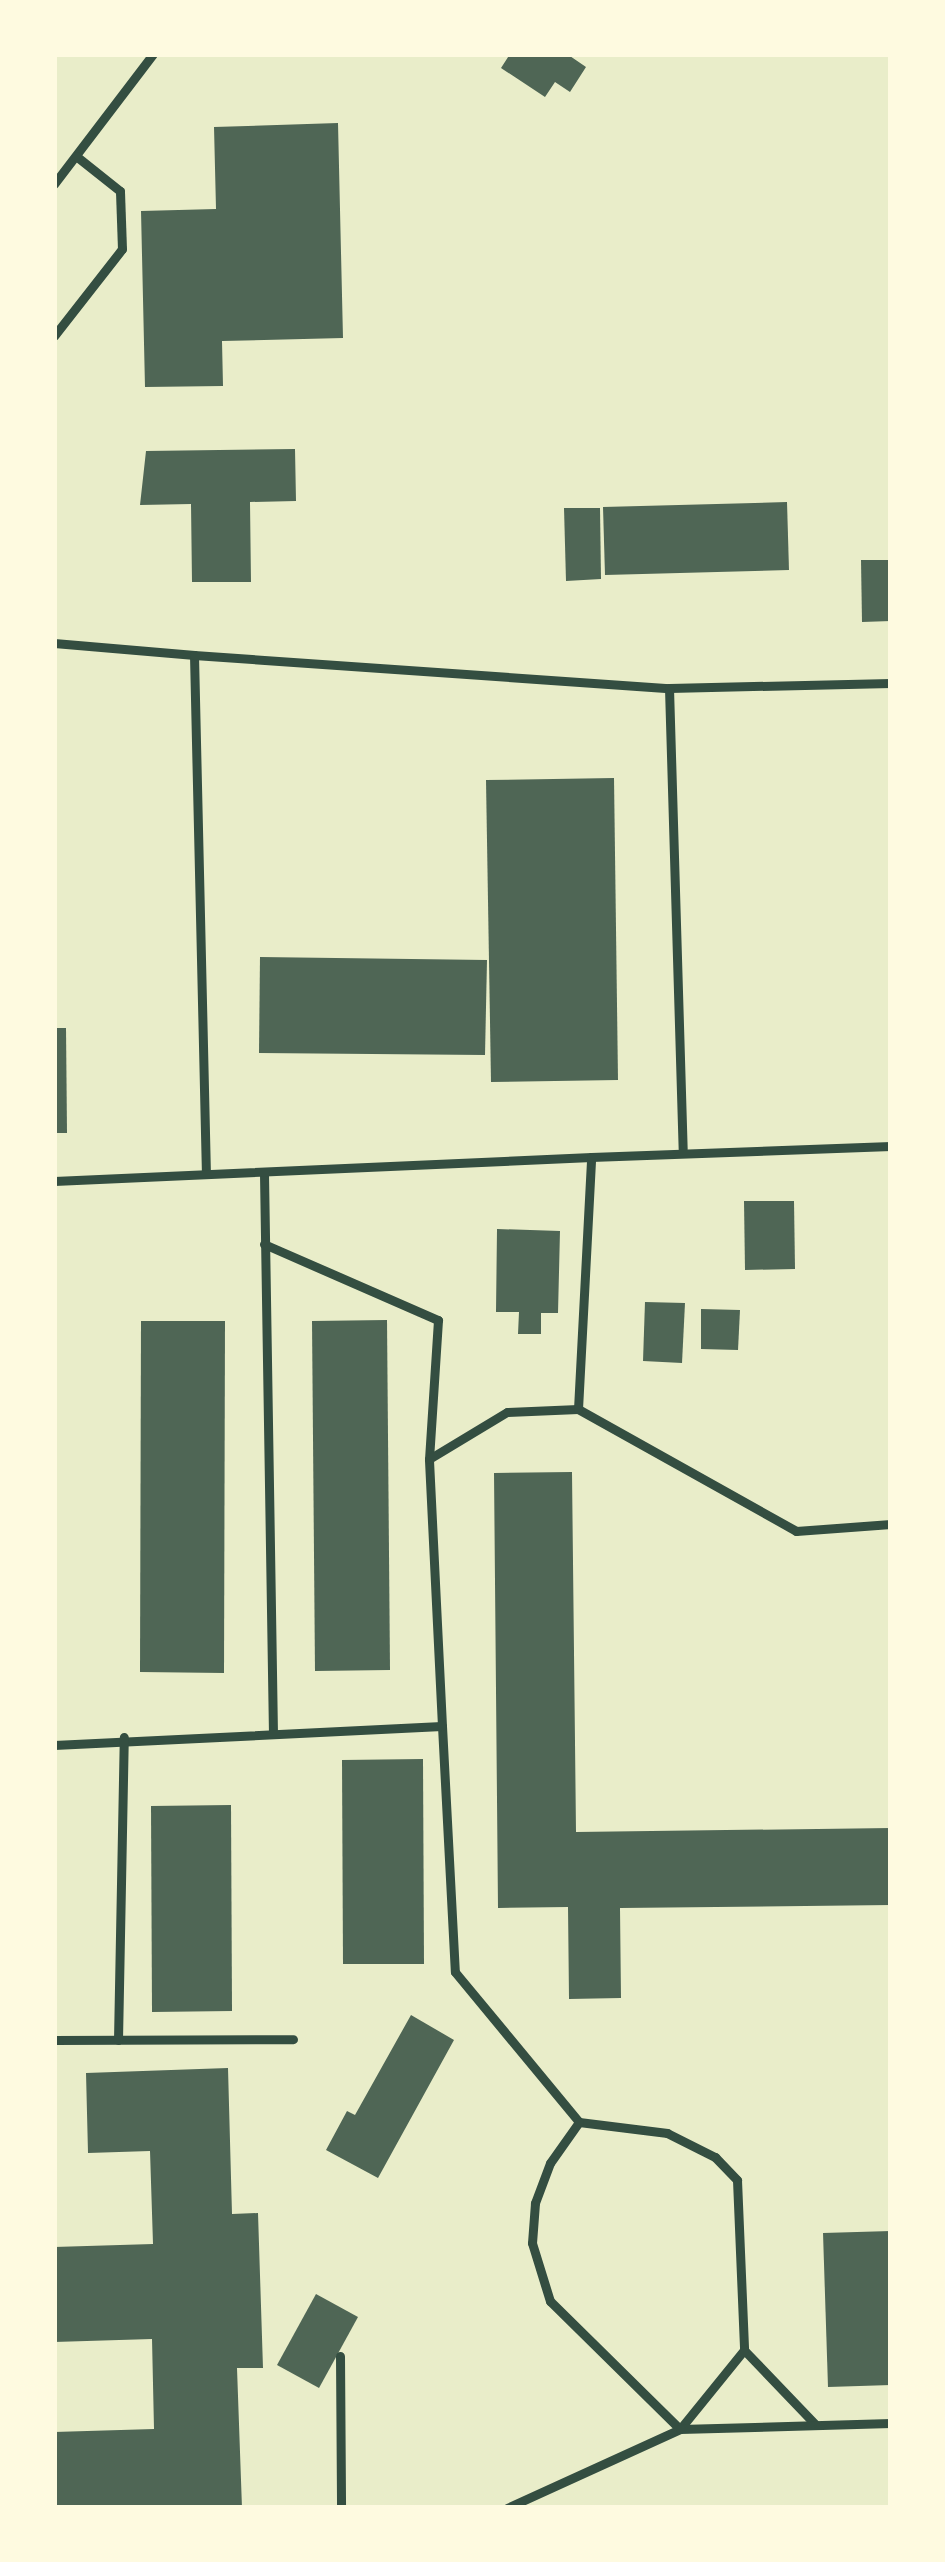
<!DOCTYPE html>
<style>
body{margin:0}
#map{position:relative;width:945px;height:2562px;overflow:hidden;background:#e9edc9;font-family:"Fira Sans",sans-serif}
div>[style]{position:absolute}
.building>*{inset:0;background:#4f6655}
.service>*{height:9px;margin:-4.5px;padding:0 4.5px;transform-origin:4.5px;border-radius:4.5px;background:#344e41}
span{translate:-50% -50%;white-space:nowrap;text-align:center;line-height:1.15;-webkit-text-stroke:9px #fefae0;paint-order:stroke}
.frame{position:absolute;inset:0;border:57px solid #fefae0;pointer-events:none}
</style>
<div id="map">
<div class="building">
<div style="clip-path:polygon(510px 54px,567px 54px,586px 67px,570px 92px,555px 82px,545px 97px,501px 68px)"></div>
<div style="clip-path:polygon(338px 123px,343px 338px,222px 341px,223px 386px,145px 387px,141px 211px,216px 209px,214px 127px)"></div>
<div style="clip-path:polygon(295px 449px,296px 501px,250px 502px,251px 582px,192px 582px,191px 504px,140px 505px,146px 451px)"></div>
<div style="clip-path:polygon(787px 502px,789px 570px,605px 575px,603px 507px)"></div>
<div style="clip-path:polygon(564px 508px,600px 508px,601px 579px,566px 581px)"></div>
<div style="clip-path:polygon(861px 560px,891px 560px,891px 621px,862px 622px)"></div>
<div style="clip-path:polygon(614px 778px,618px 1080px,491px 1082px,486px 780px)"></div>
<div style="clip-path:polygon(260px 957px,487px 960px,485px 1055px,259px 1053px)"></div>
<div style="clip-path:polygon(54px 1028px,66px 1028px,67px 1133px,54px 1133px)"></div>
<div style="clip-path:polygon(744px 1201px,794px 1201px,795px 1269px,745px 1270px)"></div>
<div style="clip-path:polygon(497px 1229px,560px 1231px,558px 1313px,541px 1313px,541px 1334px,518px 1334px,519px 1312px,496px 1312px)"></div>
<div style="clip-path:polygon(645px 1302px,685px 1303px,682px 1363px,643px 1361px)"></div>
<div style="clip-path:polygon(701px 1309px,740px 1310px,738px 1350px,701px 1349px)"></div>
<div style="clip-path:polygon(387px 1320px,390px 1670px,315px 1671px,312px 1321px)"></div>
<div style="clip-path:polygon(141px 1321px,225px 1321px,224px 1673px,140px 1672px)"></div>
<div style="clip-path:polygon(572px 1472px,576px 1832px,891px 1828px,891px 1905px,620px 1908px,621px 1998px,569px 1999px,568px 1907px,498px 1908px,494px 1473px)"></div>
<div style="clip-path:polygon(423px 1759px,424px 1964px,343px 1964px,342px 1760px)"></div>
<div style="clip-path:polygon(231px 1805px,232px 2011px,152px 2012px,151px 1806px)"></div>
<div style="clip-path:polygon(411px 2015px,454px 2040px,378px 2178px,326px 2150px,347px 2111px,355px 2115px)"></div>
<div style="clip-path:polygon(228px 2068px,232px 2214px,258px 2213px,263px 2368px,237px 2368px,242px 2508px,54px 2508px,54px 2432px,154px 2429px,152px 2339px,54px 2342px,54px 2247px,153px 2244px,150px 2151px,88px 2153px,86px 2073px)"></div>
<div style="clip-path:polygon(891px 2231px,891px 2385px,828px 2387px,823px 2233px)"></div>
<div style="clip-path:polygon(316px 2294px,358px 2317px,319px 2388px,277px 2365px)"></div>
</div>
<div class="service">
<div style="left:54px;top:184px;width:163px;rotate:-52.7deg"></div>
<div style="left:54px;top:336px;width:110px;rotate:-52deg"></div>
<div style="left:122px;top:249px;width:58px;rotate:-92deg"></div>
<div style="left:120px;top:191px;width:56px;rotate:-141.5deg"></div>
<div style="left:54px;top:643px;width:141px;rotate:4.9deg"></div>
<div style="left:194px;top:655px;width:519px;rotate:88.68deg"></div>
<div style="left:194px;top:655px;width:476px;rotate:4deg"></div>
<div style="left:669px;top:688px;width:222px;rotate:-1.3deg"></div>
<div style="left:669px;top:688px;width:461px;rotate:88.3deg"></div>
<div style="left:264px;top:1174px;width:560px;rotate:89.08deg"></div>
<div style="left:54px;top:1181px;width:538px;rotate:-2.56deg"></div>
<div style="left:264px;top:1244px;width:190px;rotate:23.6deg"></div>
<div style="left:438px;top:1320px;width:139px;rotate:93.7deg"></div>
<div style="left:578px;top:1409px;width:250px;rotate:29.2deg"></div>
<div style="left:796px;top:1531px;width:95px;rotate:-4.2deg"></div>
<div style="left:442px;top:1726px;width:246px;rotate:87deg"></div>
<div style="left:455px;top:1972px;width:195px;rotate:50.4deg"></div>
<div style="left:579px;top:2122px;width:89px;rotate:7.1deg"></div>
<div style="left:667px;top:2133px;width:54px;rotate:26.6deg"></div>
<div style="left:715px;top:2157px;width:32px;rotate:46deg"></div>
<div style="left:737px;top:2180px;width:170px;rotate:87.6deg"></div>
<div style="left:744px;top:2350px;width:104px;rotate:46.2deg"></div>
<div style="left:54px;top:1745px;width:388px;rotate:-2.8deg"></div>
<div style="left:442px;top:1726px;width:267px;rotate:-92.8deg"></div>
<div style="left:429px;top:1459px;width:91px;rotate:-31.1deg"></div>
<div style="left:507px;top:1412px;width:71px;rotate:-2.4deg"></div>
<div style="left:578px;top:1409px;width:252px;rotate:-87deg"></div>
<div style="left:591px;top:1157px;width:300px;rotate:-2.1deg"></div>
<div style="left:54px;top:2040px;width:239px;rotate:-0.2deg"></div>
<div style="left:118px;top:2040px;width:303px;rotate:-88.9deg"></div>
<div style="left:579px;top:2122px;width:50px;rotate:125.3deg"></div>
<div style="left:550px;top:2163px;width:43px;rotate:110.6deg"></div>
<div style="left:535px;top:2203px;width:40px;rotate:94.3deg"></div>
<div style="left:532px;top:2243px;width:61px;rotate:72.8deg"></div>
<div style="left:550px;top:2301px;width:182px;rotate:44.6deg"></div>
<div style="left:680px;top:2429px;width:102px;rotate:-51deg"></div>
<div style="left:340px;top:2356px;width:152px;rotate:89.6deg"></div>
<div style="left:507px;top:2508px;width:190px;rotate:-24.5deg"></div>
<div style="left:680px;top:2429px;width:211px;rotate:-1.6deg"></div>
</div>
<div class="frame"></div>
</div>
